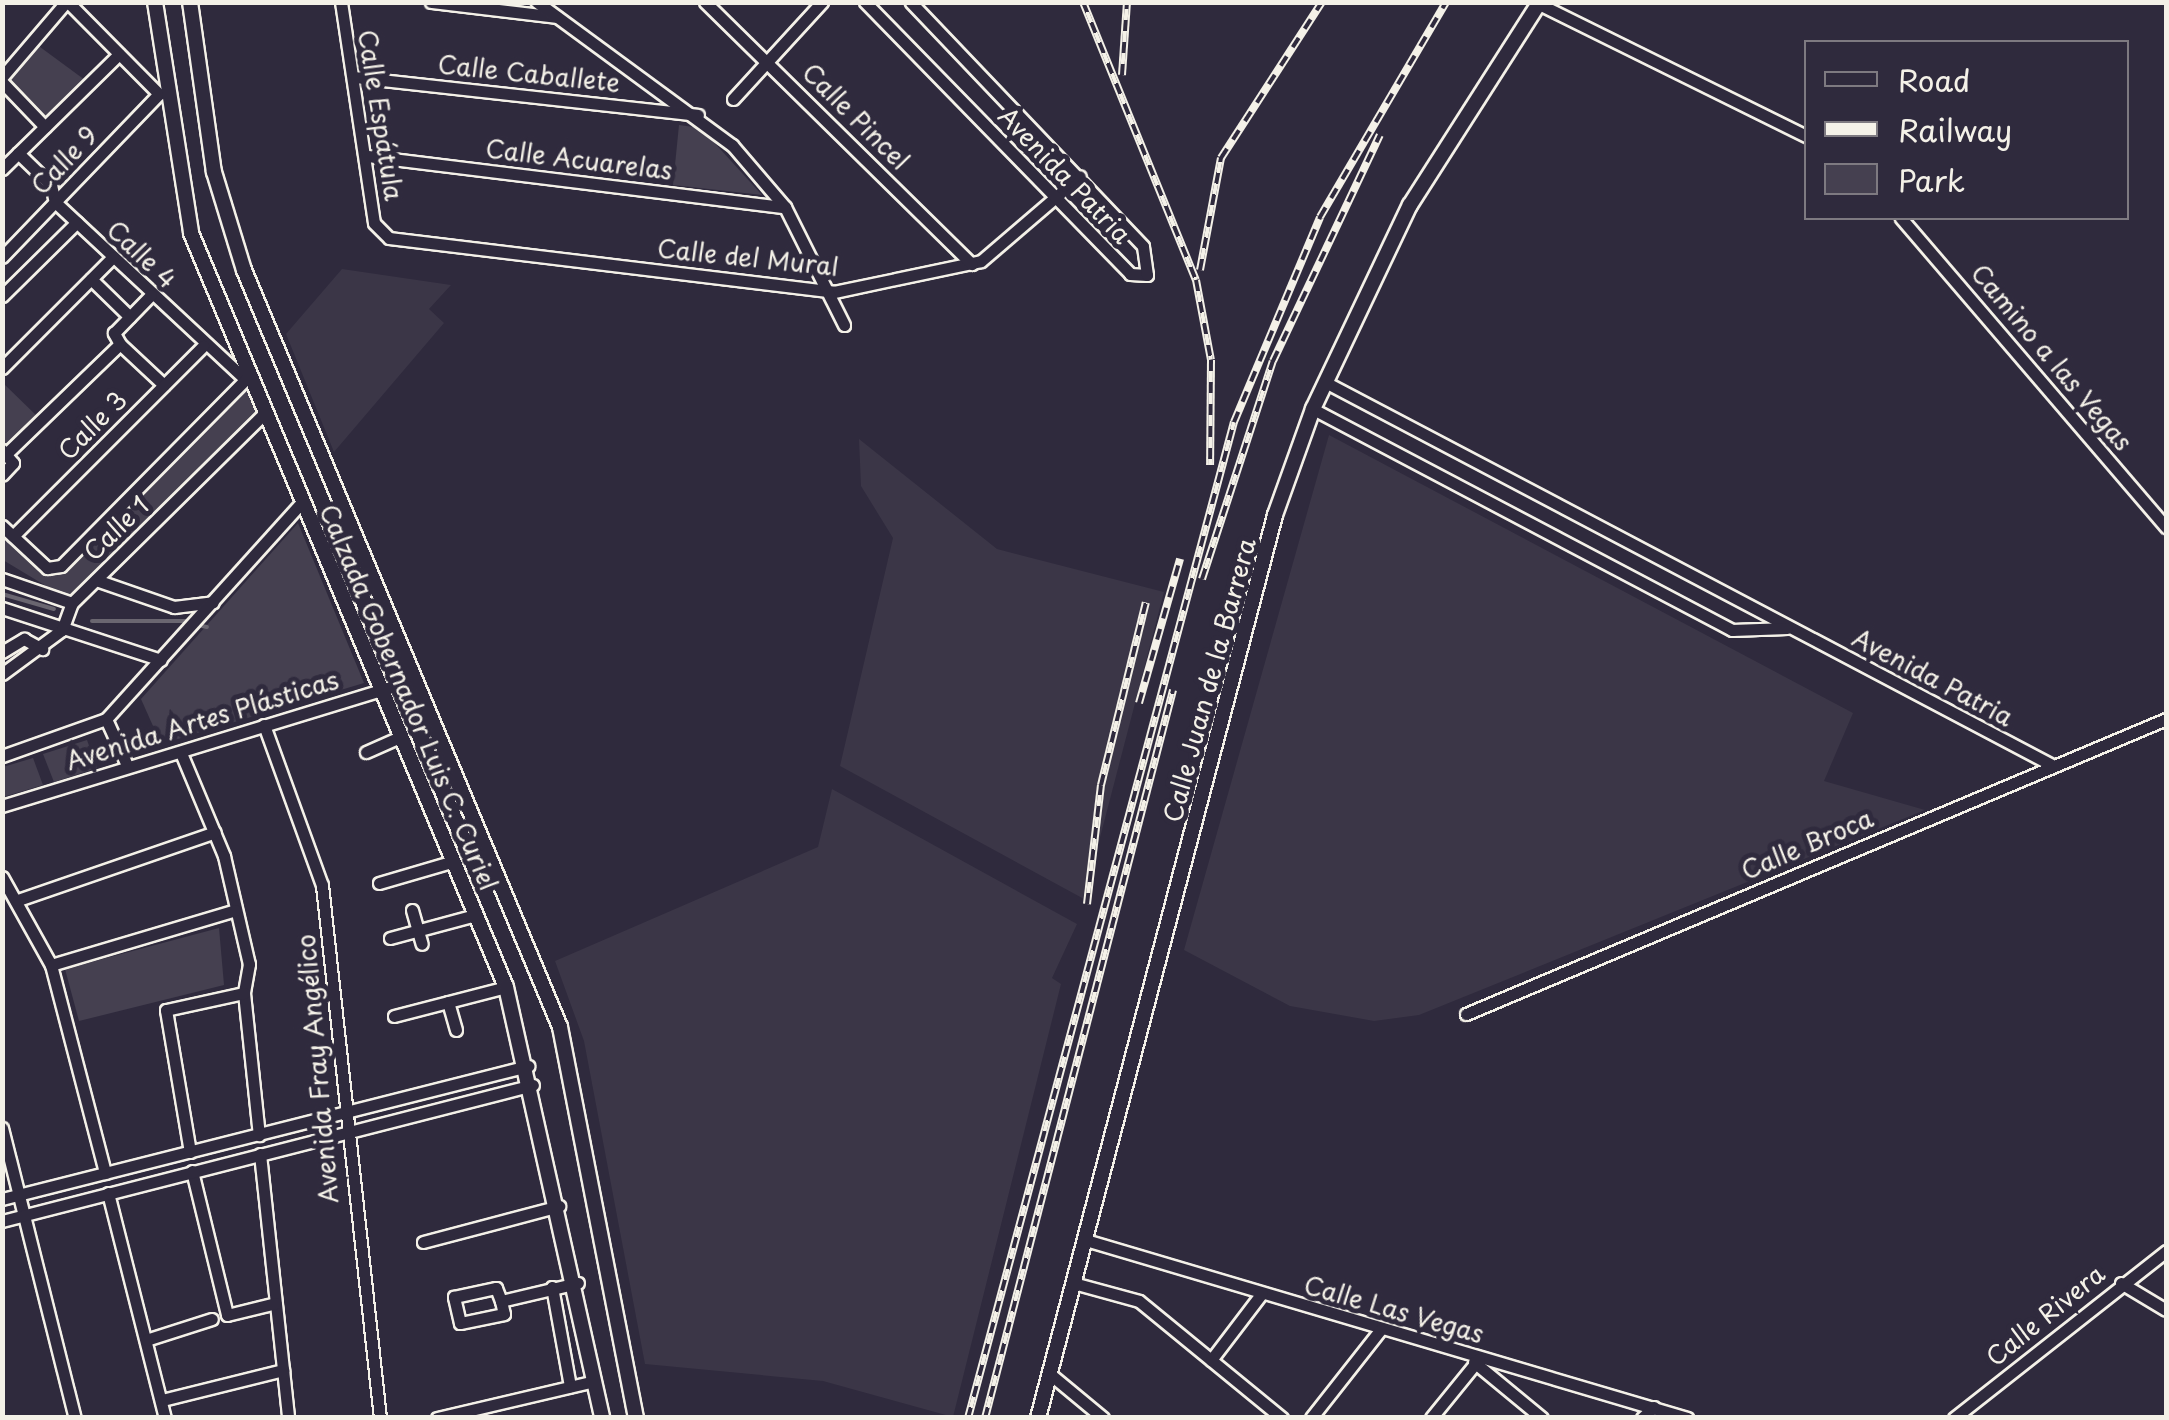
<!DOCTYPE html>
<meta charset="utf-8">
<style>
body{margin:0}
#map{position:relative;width:2169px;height:1420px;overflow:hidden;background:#2f2a3d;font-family:"Playpen Sans",sans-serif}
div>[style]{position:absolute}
.built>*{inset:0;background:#3b3647}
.green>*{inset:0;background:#454050}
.stream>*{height:4px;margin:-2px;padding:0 2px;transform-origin:2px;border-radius:2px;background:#6a6670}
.roads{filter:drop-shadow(2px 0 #f4f1e8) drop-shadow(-2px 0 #f4f1e8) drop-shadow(0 2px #f4f1e8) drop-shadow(0 -2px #f4f1e8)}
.minor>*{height:11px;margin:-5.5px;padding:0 5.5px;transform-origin:5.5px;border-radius:5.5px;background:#2f2a3d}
.major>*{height:14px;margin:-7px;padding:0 7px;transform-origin:7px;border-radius:7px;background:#2f2a3d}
.rail>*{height:8px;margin-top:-4px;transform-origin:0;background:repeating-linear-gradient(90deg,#2f2a3d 0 11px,#f4f1e8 0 22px);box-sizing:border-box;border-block:2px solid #f4f1e8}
span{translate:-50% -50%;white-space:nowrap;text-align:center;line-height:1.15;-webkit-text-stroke:10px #2f2a3d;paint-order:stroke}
.street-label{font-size:25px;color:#f4f1e8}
.frame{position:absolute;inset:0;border:5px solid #f4f1e8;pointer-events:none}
.legend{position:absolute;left:1804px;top:40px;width:325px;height:180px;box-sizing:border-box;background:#2f2a3d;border:2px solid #7e7a81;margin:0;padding:12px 18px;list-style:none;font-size:30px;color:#f4f1e8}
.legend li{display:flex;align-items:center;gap:20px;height:50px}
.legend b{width:50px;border:2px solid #7e7a81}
</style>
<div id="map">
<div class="built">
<div style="clip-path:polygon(342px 269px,451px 285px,429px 309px,444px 323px,334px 452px,286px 334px)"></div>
<div style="clip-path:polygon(1329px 435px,1853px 713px,1824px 781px,1925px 810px,1419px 1015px,1374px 1021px,1290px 1006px,1184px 950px)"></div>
<div style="clip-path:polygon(859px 439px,997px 549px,1164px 592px,1084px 899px,840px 766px,893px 538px,861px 486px)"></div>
<div style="clip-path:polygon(832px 789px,1077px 924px,1052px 978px,1061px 984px,953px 1417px,823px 1381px,645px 1364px,584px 1041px,555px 961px,818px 847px)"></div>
</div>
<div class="green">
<div style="clip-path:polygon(36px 44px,89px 83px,45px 127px,3px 82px)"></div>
<div style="clip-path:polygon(679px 125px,701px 128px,762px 195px,673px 185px)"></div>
<div style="clip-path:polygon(2px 382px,41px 420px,3px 450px)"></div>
<div style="clip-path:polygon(242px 385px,264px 413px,71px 601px,3px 560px,2px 529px,59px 569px)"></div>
<div style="clip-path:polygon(298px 523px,364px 683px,161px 744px,141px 699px)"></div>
<div style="clip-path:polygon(87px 740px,97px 768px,54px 782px,43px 754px)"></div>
<div style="clip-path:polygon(33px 758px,43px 785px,3px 797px,3px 767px)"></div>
<div style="clip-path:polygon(219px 928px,224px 985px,79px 1021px,65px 969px)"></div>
</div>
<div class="stream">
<div style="left:2px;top:594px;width:54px;rotate:16.1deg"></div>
<div style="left:92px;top:621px;width:95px"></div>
<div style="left:202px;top:626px;width:5px;rotate:11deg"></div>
</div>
<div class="roads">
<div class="minor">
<div style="left:341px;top:2px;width:223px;rotate:81.5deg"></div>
<div style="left:374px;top:223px;width:21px;rotate:45deg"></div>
<div style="left:389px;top:238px;width:448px;rotate:6.9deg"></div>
<div style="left:834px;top:292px;width:150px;rotate:-11.9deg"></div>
<div style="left:981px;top:261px;width:130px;rotate:-40.6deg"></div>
<div style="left:431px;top:2px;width:126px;rotate:6.8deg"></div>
<div style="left:537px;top:2px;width:242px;rotate:36.3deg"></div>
<div style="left:732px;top:145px;width:82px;rotate:49.5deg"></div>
<div style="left:785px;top:207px;width:132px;rotate:63.4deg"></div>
<div style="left:705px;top:2px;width:374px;rotate:44.5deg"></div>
<div style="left:865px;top:2px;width:380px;rotate:45.7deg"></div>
<div style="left:1130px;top:274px;width:17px;rotate:3deg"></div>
<div style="left:1147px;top:275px;width:29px;rotate:-98deg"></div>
<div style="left:1143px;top:246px;width:337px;rotate:-133.6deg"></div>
<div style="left:1539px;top:4px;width:298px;rotate:26.3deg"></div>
<div style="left:2px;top:77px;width:99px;rotate:-49.5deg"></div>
<div style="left:354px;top:77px;width:346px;rotate:6.3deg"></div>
<div style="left:2px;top:82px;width:62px;rotate:46.3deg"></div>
<div style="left:733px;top:99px;width:132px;rotate:-47.5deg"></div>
<div style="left:18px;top:153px;width:46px;rotate:44.1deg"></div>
<div style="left:51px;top:185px;width:17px;rotate:77deg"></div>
<div style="left:55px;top:202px;width:260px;rotate:43deg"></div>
<div style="left:367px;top:156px;width:421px;rotate:7deg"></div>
<div style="left:2px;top:169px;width:164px;rotate:-44.5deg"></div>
<div style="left:1901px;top:218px;width:407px;rotate:49.4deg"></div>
<div style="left:2px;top:257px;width:226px;rotate:-46.1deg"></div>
<div style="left:159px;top:94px;width:129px;rotate:-134.7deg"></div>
<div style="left:91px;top:279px;width:54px;rotate:44.3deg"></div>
<div style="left:2px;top:296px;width:105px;rotate:-44.6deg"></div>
<div style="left:120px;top:344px;width:60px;rotate:43deg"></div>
<div style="left:2px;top:368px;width:157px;rotate:-45deg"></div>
<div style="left:1325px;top:382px;width:824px;rotate:27.78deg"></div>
<div style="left:1313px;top:409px;width:474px;rotate:27.8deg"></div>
<div style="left:1732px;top:630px;width:55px;rotate:-2.1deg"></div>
<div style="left:2px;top:450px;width:17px;rotate:50deg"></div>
<div style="left:13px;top:463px;width:16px;rotate:133deg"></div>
<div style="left:6px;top:454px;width:158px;rotate:-44deg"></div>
<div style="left:120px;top:344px;width:13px;rotate:-119deg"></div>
<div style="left:114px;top:333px;width:53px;rotate:-45.8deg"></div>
<div style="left:2px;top:526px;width:62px;rotate:43deg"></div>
<div style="left:47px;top:568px;width:14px;rotate:-8deg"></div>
<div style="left:61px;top:566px;width:267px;rotate:-45.3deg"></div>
<div style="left:13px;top:536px;width:269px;rotate:-45deg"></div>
<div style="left:2px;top:579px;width:74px;rotate:18.9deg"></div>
<div style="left:96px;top:580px;width:83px;rotate:19.1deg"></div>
<div style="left:174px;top:607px;width:39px;rotate:-7deg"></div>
<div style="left:2px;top:608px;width:167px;rotate:18.1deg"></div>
<div style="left:2px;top:652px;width:26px;rotate:-31deg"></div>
<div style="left:24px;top:639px;width:21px;rotate:29deg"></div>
<div style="left:2px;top:674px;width:74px;rotate:-36.3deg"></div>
<div style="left:62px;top:630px;width:29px;rotate:-70deg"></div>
<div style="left:72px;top:603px;width:271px;rotate:-44.6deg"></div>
<div style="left:106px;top:719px;width:51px;rotate:65.5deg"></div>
<div style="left:264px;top:725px;width:170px;rotate:70.1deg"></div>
<div style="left:322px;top:885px;width:536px;rotate:83.79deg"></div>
<div style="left:366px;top:752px;width:39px;rotate:-24deg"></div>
<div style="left:181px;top:753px;width:112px;rotate:67.3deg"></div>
<div style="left:224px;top:856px;width:111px;rotate:77deg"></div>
<div style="left:249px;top:964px;width:29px;rotate:100deg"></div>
<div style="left:244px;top:993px;width:143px;rotate:84deg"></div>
<div style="left:2px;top:756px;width:110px;rotate:-19.6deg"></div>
<div style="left:106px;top:719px;width:292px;rotate:-47.9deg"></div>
<div style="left:2px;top:806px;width:432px;rotate:-17deg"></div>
<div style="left:2px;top:877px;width:101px;rotate:60.9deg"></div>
<div style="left:51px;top:965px;width:215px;rotate:75.4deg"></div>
<div style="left:379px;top:883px;width:78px;rotate:-16.3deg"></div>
<div style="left:18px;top:900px;width:208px;rotate:-19deg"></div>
<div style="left:412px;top:910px;width:35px;rotate:74deg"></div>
<div style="left:390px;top:938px;width:88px;rotate:-15.1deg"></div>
<div style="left:51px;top:965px;width:192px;rotate:-16.6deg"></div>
<div style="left:448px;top:1002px;width:29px;rotate:74deg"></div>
<div style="left:1466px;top:1014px;width:760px;rotate:-22.85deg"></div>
<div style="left:394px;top:1016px;width:116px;rotate:-14.5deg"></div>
<div style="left:2px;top:1128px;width:299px;rotate:75.9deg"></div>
<div style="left:190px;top:1152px;width:144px;rotate:-99.6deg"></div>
<div style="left:166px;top:1010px;width:80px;rotate:-12.3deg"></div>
<div style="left:260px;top:1154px;width:265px;rotate:83.9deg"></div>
<div style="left:192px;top:1171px;width:148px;rotate:76.3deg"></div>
<div style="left:227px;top:1315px;width:50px;rotate:-13.8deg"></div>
<div style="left:108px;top:1193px;width:232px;rotate:75.8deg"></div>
<div style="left:2px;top:1199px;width:543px;rotate:-14.19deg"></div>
<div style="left:2px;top:1221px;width:548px;rotate:-14.37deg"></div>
<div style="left:1089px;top:1241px;width:624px;rotate:16.49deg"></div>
<div style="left:423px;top:1242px;width:141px;rotate:-14.8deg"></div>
<div style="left:2121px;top:1283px;width:52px;rotate:31deg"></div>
<div style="left:1077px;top:1284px;width:64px;rotate:15.3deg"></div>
<div style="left:1139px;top:1301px;width:185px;rotate:39.3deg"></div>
<div style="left:552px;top:1287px;width:101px;rotate:79.7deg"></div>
<div style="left:501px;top:1301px;width:13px;rotate:77deg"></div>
<div style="left:504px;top:1314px;width:45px;rotate:168.4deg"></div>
<div style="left:460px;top:1323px;width:27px;rotate:-103deg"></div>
<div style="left:454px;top:1297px;width:43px;rotate:-12.1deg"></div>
<div style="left:496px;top:1288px;width:14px;rotate:69deg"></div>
<div style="left:501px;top:1301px;width:79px;rotate:-13.2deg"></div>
<div style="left:146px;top:1340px;width:69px;rotate:-17.7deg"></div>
<div style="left:1211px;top:1360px;width:84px;rotate:-52.7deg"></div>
<div style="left:1474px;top:1362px;width:88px;rotate:39.5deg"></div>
<div style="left:1050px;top:1374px;width:69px;rotate:39.7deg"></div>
<div style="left:162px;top:1400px;width:125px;rotate:-13.9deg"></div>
<div style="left:437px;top:1418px;width:162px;rotate:-13.2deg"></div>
<div style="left:1311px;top:1418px;width:113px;rotate:-51.8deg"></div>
<div style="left:1431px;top:1418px;width:76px;rotate:-50.9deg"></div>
<div style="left:1642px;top:1418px;width:16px;rotate:-43deg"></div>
<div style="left:1954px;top:1418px;width:270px;rotate:-38.2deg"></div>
</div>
<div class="major">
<div style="left:155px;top:2px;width:234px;rotate:81.1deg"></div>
<div style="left:191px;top:233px;width:817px;rotate:67.33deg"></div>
<div style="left:506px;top:987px;width:442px;rotate:77.4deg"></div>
<div style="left:190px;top:2px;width:172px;rotate:82deg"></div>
<div style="left:214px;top:172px;width:102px;rotate:73deg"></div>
<div style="left:244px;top:270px;width:820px;rotate:67.34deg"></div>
<div style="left:560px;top:1027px;width:398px;rotate:79deg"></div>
<div style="left:1038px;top:1418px;width:934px;rotate:-75.29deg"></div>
<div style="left:1275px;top:515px;width:113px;rotate:-70.3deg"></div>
<div style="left:1313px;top:409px;width:226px;rotate:-64.6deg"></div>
<div style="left:1410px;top:205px;width:241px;rotate:-57.4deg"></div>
</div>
</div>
<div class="rail">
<div style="left:1083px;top:2px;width:300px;rotate:67.9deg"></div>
<div style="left:1196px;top:280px;width:81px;rotate:79.4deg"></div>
<div style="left:1211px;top:360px;width:105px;rotate:90.5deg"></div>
<div style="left:1122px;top:75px;width:73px;rotate:-86.1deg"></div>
<div style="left:1200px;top:270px;width:114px;rotate:-79.4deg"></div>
<div style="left:1221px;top:158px;width:186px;rotate:-57.1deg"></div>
<div style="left:1202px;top:579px;width:229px;rotate:-72deg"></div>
<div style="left:1273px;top:361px;width:250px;rotate:-64.7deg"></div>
<div style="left:1139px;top:703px;width:150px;rotate:-74.1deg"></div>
<div style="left:1087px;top:904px;width:120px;rotate:-83.3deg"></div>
<div style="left:1101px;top:785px;width:188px;rotate:-76.2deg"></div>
<div style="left:968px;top:1418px;width:1031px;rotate:-75.05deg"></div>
<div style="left:1234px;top:422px;width:222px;rotate:-67.2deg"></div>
<div style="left:1320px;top:217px;width:249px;rotate:-59.6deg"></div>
<div style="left:985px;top:1418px;width:752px;rotate:-75.52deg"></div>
</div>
<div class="street-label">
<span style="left:529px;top:73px;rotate:6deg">Calle Caballete</span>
<span style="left:381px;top:115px;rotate:81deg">Calle Espátula</span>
<span style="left:856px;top:116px;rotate:45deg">Calle Pincel</span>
<span style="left:579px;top:159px;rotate:7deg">Calle Acuarelas</span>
<span style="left:64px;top:160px;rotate:-46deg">Calle 9</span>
<span style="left:1065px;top:175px;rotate:46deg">Avenida Patria</span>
<span style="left:142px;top:254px;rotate:44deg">Calle 4</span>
<span style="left:748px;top:257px;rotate:6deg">Calle del Mural</span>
<span style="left:2052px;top:357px;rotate:50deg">Camino a las Vegas</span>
<span style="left:92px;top:425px;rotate:-45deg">Calle 3</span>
<span style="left:116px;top:528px;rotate:-44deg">Calle 1</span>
<span style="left:1933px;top:677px;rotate:28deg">Avenida Patria</span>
<span style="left:1209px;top:680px;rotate:-75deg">Calle Juan de la Barrera</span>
<span style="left:409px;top:697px;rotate:67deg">Calzada Gobernador Luis C. Curiel</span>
<span style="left:202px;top:720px;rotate:-17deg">Avenida Artes Plásticas</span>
<span style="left:1807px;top:844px;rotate:-23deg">Calle Broca</span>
<span style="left:317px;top:1069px;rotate:-95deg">Avenida Fray Angélico</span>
<span style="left:1394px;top:1309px;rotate:16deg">Calle Las Vegas</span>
<span style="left:2045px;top:1315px;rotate:-39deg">Calle Rivera</span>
</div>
<div class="frame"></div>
<ul class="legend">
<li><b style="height:12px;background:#2f2a3d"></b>Road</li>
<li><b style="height:12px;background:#f4f1e8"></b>Railway</li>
<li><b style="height:28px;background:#454050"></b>Park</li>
</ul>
</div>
